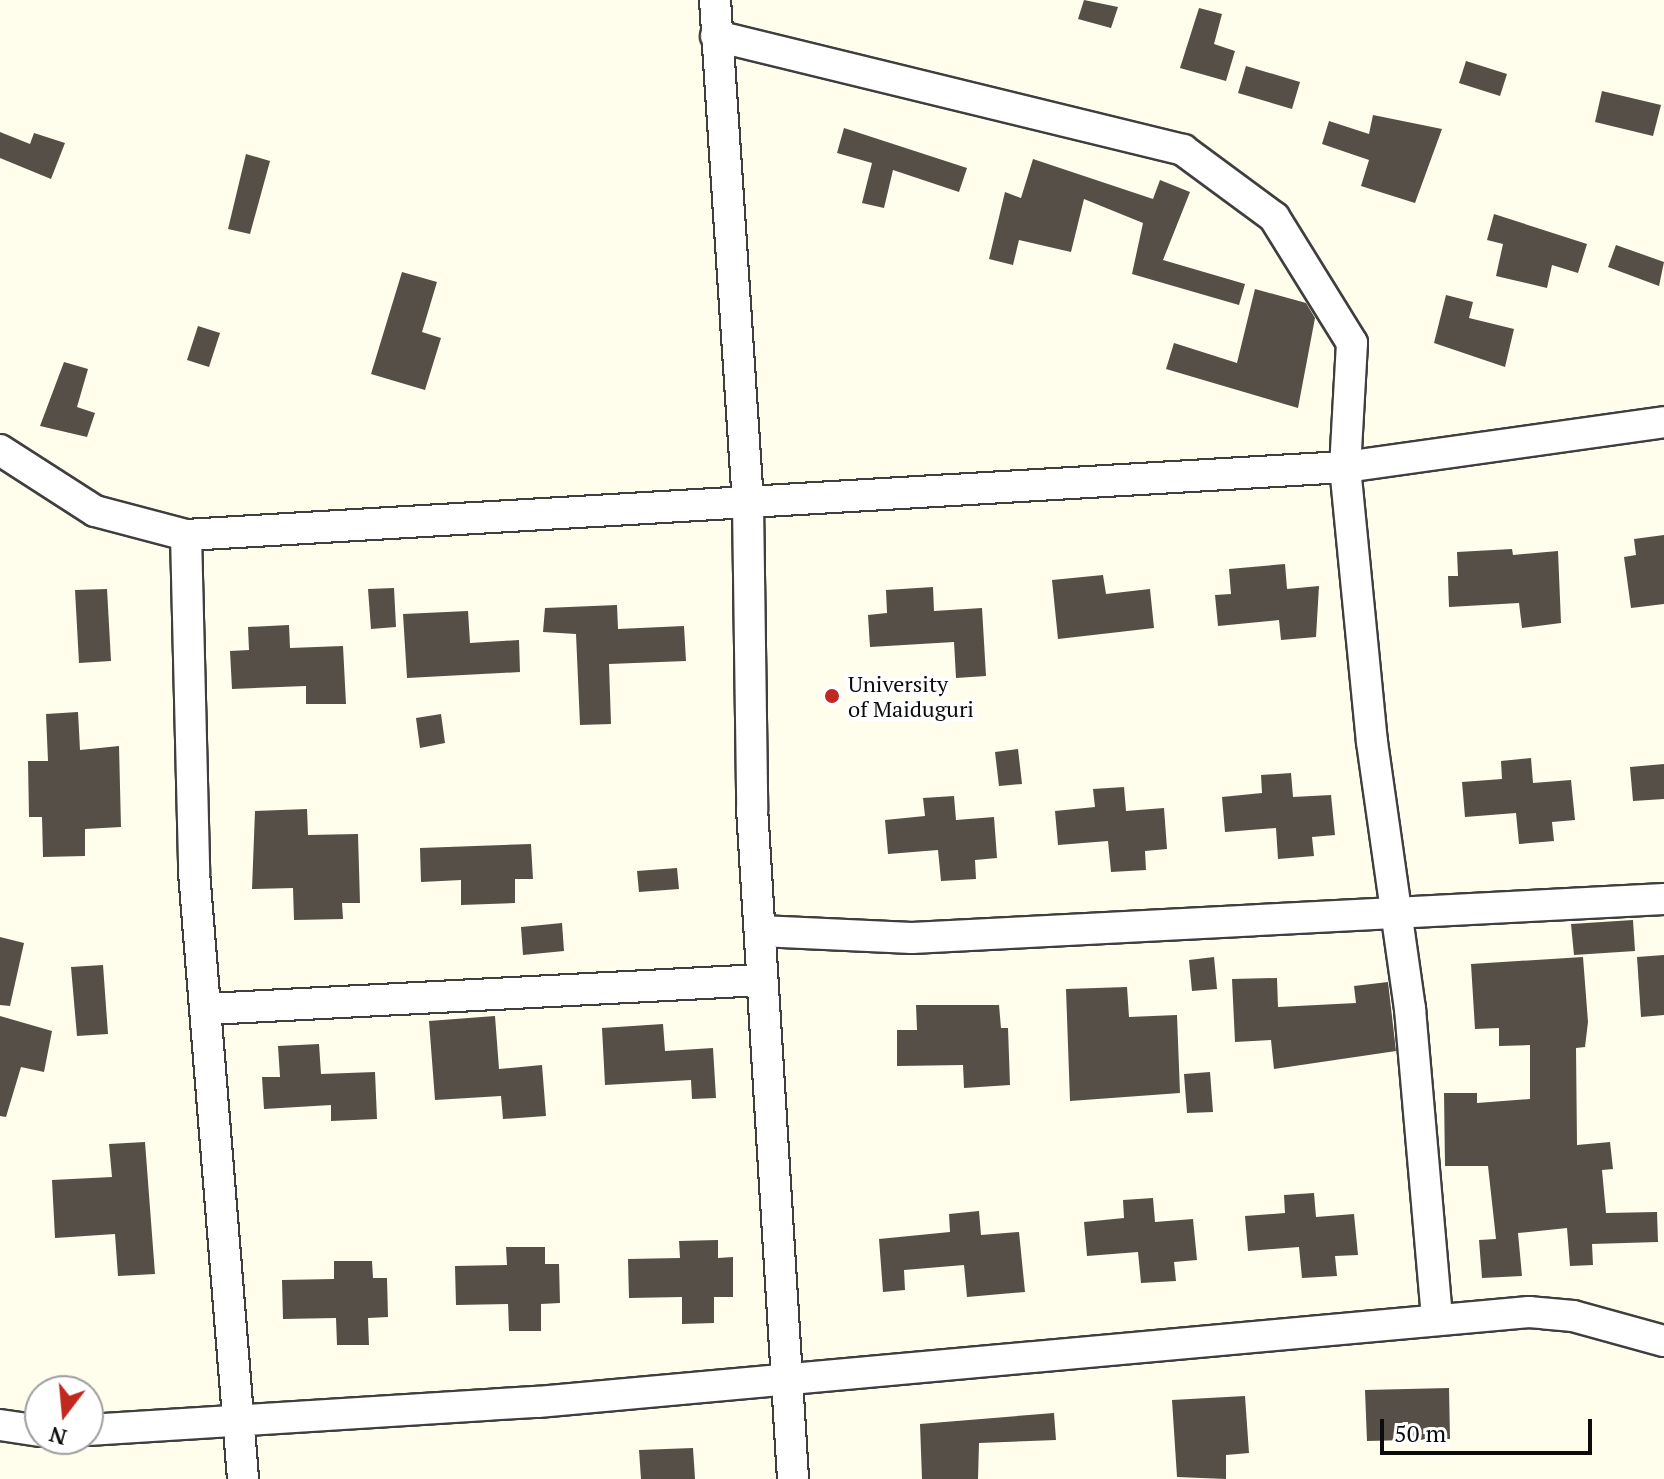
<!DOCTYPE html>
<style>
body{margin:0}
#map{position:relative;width:1664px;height:1479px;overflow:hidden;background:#fffdec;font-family:"PT Serif",serif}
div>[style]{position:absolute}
.building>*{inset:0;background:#554f48}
.roads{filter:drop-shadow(2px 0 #3f3f3f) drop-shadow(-2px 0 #3f3f3f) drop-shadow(0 2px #3f3f3f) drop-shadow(0 -2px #3f3f3f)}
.minor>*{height:30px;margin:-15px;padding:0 15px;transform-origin:15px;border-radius:15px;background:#fff}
.dots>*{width:22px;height:22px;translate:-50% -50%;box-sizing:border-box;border:4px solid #fff;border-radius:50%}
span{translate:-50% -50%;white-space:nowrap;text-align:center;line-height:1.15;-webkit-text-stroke:8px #fff;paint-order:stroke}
.poi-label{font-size:22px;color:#0c0c0c}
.left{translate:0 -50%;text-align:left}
.north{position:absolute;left:24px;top:1375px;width:80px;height:80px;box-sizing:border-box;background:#fff;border:2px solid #9e9e9e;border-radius:50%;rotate:196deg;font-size:22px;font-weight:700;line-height:32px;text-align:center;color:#0c0c0c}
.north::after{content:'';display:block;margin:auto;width:28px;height:36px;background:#c02820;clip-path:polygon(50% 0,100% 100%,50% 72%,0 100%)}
.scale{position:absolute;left:1380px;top:1419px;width:212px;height:36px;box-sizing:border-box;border:4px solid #0c0c0c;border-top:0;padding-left:10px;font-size:24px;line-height:28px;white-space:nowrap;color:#0c0c0c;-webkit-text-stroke:6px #fff;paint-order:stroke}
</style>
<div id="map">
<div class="building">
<div style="clip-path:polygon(1084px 0,1118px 7px,1111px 28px,1078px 19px)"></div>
<div style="clip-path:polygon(1199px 8px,1222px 14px,1214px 44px,1235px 51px,1226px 81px,1180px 68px)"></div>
<div style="clip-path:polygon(1466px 61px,1507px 74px,1500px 96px,1459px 83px)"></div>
<div style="clip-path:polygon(1246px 66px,1300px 82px,1292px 109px,1238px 93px)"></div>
<div style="clip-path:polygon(1602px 91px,1661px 105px,1653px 136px,1595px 122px)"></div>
<div style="clip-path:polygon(1373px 115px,1442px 129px,1415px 203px,1361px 186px,1369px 160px,1322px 144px,1329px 121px,1369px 134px)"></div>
<div style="clip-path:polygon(844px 128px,967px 168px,959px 192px,893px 170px,884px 208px,862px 203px,872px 163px,837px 153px)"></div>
<div style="clip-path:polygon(0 132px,30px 144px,34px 133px,65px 143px,51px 179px,0 158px)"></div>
<div style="clip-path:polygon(246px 154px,270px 161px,250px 234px,228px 229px)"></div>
<div style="clip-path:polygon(1033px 159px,1153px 199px,1160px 180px,1190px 192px,1163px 260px,1245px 284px,1239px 305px,1132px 274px,1143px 223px,1084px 199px,1071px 252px,1019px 240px,1013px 265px,989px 259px,1005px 192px,1021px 198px)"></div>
<div style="clip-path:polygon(1494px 214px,1587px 244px,1578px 273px,1552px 265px,1547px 288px,1496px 276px,1503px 244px,1487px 240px)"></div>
<div style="clip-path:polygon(1616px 245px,1664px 262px,1659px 286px,1608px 267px)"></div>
<div style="clip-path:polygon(402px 272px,437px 282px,422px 332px,441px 338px,425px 390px,371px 374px)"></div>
<div style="clip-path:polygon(1255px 289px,1306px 303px,1315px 318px,1298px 408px,1166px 369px,1174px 343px,1237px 363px)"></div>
<div style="clip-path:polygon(1446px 295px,1473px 302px,1469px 318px,1514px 329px,1505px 367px,1434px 343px)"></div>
<div style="clip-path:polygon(198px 326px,220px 333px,209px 367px,187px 360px)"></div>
<div style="clip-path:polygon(64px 362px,88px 369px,77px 407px,95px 413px,87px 437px,40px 426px)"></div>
<div style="clip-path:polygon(1664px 535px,1664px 604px,1631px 608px,1624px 557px,1636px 555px,1634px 539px)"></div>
<div style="clip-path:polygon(1512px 549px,1513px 555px,1558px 551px,1561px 623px,1522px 628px,1519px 603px,1449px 607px,1448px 576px,1458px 576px,1457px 552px)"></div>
<div style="clip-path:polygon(1285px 564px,1287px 589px,1319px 586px,1316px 637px,1281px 640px,1279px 620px,1218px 626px,1215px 595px,1231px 594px,1229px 569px)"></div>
<div style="clip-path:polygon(1103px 575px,1106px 594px,1150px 589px,1154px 628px,1058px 639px,1052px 580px)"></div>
<div style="clip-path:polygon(933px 587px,934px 611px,982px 608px,986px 676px,956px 678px,954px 642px,870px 647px,868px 615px,887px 613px,886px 590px)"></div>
<div style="clip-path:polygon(394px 588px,396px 627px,371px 629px,368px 589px)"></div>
<div style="clip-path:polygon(107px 589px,111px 661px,79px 663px,75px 590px)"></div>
<div style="clip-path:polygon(617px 605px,618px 629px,684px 626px,686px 661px,609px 664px,611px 724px,580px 725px,576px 634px,543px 632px,545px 608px)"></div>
<div style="clip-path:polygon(468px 611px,470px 643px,519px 640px,520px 672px,407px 678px,403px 614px)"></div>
<div style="clip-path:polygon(289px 625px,290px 648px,343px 646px,346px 704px,306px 704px,306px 686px,232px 689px,230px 651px,249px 650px,248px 627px)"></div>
<div style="clip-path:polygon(78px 712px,80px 750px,119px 746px,121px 827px,85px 829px,85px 856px,43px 857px,42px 817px,29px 817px,28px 761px,48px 761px,46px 714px)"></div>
<div style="clip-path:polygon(441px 714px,445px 743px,420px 748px,416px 718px)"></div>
<div style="clip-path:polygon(1018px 749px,1022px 784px,999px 786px,995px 752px)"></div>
<div style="clip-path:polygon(1531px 758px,1533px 783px,1571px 780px,1575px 820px,1552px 822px,1554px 841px,1519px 844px,1516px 813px,1465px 817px,1462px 782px,1502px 779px,1501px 761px)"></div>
<div style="clip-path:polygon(1664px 764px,1664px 799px,1633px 801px,1630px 767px)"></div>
<div style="clip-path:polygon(1291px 773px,1293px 797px,1331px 795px,1335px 835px,1312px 837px,1314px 856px,1278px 859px,1276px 828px,1225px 832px,1222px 797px,1262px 793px,1261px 775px)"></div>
<div style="clip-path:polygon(1124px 787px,1126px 811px,1164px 808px,1167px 849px,1145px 851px,1146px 870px,1111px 872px,1108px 841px,1058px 845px,1055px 811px,1095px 807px,1093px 789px)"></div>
<div style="clip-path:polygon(954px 796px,956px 820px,994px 817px,997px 858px,975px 860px,976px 879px,941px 881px,938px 850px,888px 854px,885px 820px,925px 816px,923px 798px)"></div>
<div style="clip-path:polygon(307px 809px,308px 835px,358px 834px,360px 903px,342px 903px,343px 919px,294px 920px,293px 888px,252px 889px,255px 811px)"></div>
<div style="clip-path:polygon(531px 844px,533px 879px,515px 879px,515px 903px,461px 905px,461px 880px,421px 882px,420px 848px)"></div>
<div style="clip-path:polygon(677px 868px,679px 889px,639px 892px,637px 871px)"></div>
<div style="clip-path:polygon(1633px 920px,1635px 951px,1574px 955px,1571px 924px)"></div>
<div style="clip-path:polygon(562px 923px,564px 951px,523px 955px,521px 927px)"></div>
<div style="clip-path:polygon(0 937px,24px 943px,10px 1006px,0 1005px)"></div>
<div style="clip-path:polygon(1664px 955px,1664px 1015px,1641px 1017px,1637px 957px)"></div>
<div style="clip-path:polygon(1214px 957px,1217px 989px,1192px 991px,1189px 960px)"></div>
<div style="clip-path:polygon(1583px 957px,1588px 1022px,1585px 1047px,1576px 1048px,1577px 1145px,1610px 1142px,1613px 1169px,1602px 1170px,1606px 1213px,1657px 1212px,1658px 1242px,1592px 1244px,1593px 1265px,1570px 1266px,1567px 1228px,1518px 1233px,1522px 1276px,1482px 1278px,1479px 1240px,1496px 1239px,1488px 1166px,1445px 1166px,1444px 1093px,1477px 1093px,1477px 1103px,1530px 1099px,1530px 1045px,1499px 1046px,1499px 1028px,1475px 1029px,1471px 964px)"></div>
<div style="clip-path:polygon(103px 965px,108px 1034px,77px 1036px,71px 967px)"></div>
<div style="clip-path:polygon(1277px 978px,1278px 1007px,1356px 1003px,1354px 986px,1388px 982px,1396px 1051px,1274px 1069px,1271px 1040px,1235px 1042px,1232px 979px)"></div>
<div style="clip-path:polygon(1127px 987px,1129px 1017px,1177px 1015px,1180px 1093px,1070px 1101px,1066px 989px)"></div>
<div style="clip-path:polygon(916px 1005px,999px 1005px,1001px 1028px,1008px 1028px,1010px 1085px,964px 1088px,963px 1065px,897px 1066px,897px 1030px,917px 1030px)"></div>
<div style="clip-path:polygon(0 1016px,52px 1031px,44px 1072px,21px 1067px,6px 1117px,0 1116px)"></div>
<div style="clip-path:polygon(495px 1016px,499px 1069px,542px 1065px,546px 1116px,503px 1119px,501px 1096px,435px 1100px,429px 1021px)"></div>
<div style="clip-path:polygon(663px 1024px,665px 1051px,713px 1048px,716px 1098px,692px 1099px,691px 1080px,605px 1085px,602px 1028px)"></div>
<div style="clip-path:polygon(319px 1044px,321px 1074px,375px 1072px,377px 1119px,331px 1121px,331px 1105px,264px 1109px,262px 1077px,280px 1077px,278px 1046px)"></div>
<div style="clip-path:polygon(1210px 1072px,1213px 1112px,1187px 1113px,1184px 1074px)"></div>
<div style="clip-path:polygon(145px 1142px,155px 1274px,118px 1276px,115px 1234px,55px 1238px,52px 1180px,112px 1177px,109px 1144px)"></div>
<div style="clip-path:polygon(1314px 1193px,1316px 1217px,1354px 1214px,1358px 1255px,1335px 1256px,1337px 1276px,1302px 1278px,1299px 1247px,1248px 1251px,1245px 1216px,1285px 1213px,1284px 1195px)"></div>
<div style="clip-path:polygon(1153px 1198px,1155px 1222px,1193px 1219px,1197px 1260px,1174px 1262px,1176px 1281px,1141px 1283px,1138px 1252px,1087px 1256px,1084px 1222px,1124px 1218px,1123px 1200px)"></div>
<div style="clip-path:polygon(979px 1211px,981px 1235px,1019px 1232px,1025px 1292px,967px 1297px,964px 1265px,904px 1270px,905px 1290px,883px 1292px,879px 1239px,950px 1232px,949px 1214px)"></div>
<div style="clip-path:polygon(718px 1240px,718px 1258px,733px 1257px,733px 1297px,714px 1297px,714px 1323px,682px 1324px,682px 1297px,629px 1298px,628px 1259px,680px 1258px,679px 1241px)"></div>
<div style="clip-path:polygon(506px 1247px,545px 1247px,545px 1264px,559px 1264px,560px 1303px,541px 1304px,541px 1331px,509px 1331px,508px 1304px,456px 1305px,455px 1266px,507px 1265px)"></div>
<div style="clip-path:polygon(334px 1261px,372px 1261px,373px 1278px,387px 1278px,388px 1317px,368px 1318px,369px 1345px,337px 1345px,336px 1318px,283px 1319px,282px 1280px,334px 1279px)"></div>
<div style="clip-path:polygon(1449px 1388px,1450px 1439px,1367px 1441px,1365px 1390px)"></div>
<div style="clip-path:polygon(1245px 1396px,1249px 1453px,1226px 1455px,1226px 1479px,1177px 1477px,1172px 1400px)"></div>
<div style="clip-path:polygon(1054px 1413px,1056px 1440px,979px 1443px,978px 1479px,922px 1479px,920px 1424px)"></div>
<div style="clip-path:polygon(693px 1448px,695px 1479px,641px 1479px,639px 1450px)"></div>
</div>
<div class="roads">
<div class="minor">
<div style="left:715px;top:0;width:504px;rotate:86.25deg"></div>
<div style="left:748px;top:503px;width:305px;rotate:89.2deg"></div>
<div style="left:752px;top:808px;width:672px;rotate:86.5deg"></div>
<div style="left:716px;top:36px;width:481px;rotate:13.7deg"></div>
<div style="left:1183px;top:150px;width:113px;rotate:36.4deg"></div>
<div style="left:1274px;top:217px;width:148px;rotate:58.2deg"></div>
<div style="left:1352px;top:343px;width:124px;rotate:93.2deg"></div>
<div style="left:1345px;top:467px;width:276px;rotate:84.4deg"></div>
<div style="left:1372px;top:742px;width:270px;rotate:81.9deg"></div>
<div style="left:1410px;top:1009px;width:310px;rotate:85deg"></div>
<div style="left:0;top:450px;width:113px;rotate:32.7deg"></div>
<div style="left:95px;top:511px;width:94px;rotate:14.8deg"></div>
<div style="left:186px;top:535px;width:1161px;rotate:-3.36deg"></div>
<div style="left:1345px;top:467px;width:322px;rotate:-8deg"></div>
<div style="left:186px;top:535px;width:337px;rotate:88.6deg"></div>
<div style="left:194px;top:872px;width:609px;rotate:85.38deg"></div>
<div style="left:760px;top:931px;width:152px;rotate:2.6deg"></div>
<div style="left:912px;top:938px;width:753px;rotate:-2.97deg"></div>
<div style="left:208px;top:1009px;width:555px;rotate:-3deg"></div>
<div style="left:0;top:1425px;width:40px;rotate:8.5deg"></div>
<div style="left:88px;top:1430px;width:451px;rotate:-3.6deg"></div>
<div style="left:538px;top:1402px;width:995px;rotate:-5.19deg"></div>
<div style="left:1529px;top:1312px;width:44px;rotate:5.2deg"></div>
<div style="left:1573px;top:1316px;width:94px;rotate:15.4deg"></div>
</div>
</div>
<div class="dots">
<div style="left:832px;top:696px;background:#c02820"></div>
</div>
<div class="poi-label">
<span class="left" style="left:848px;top:696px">University<br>of Maiduguri</span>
</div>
<div class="north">N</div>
<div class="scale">50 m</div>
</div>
